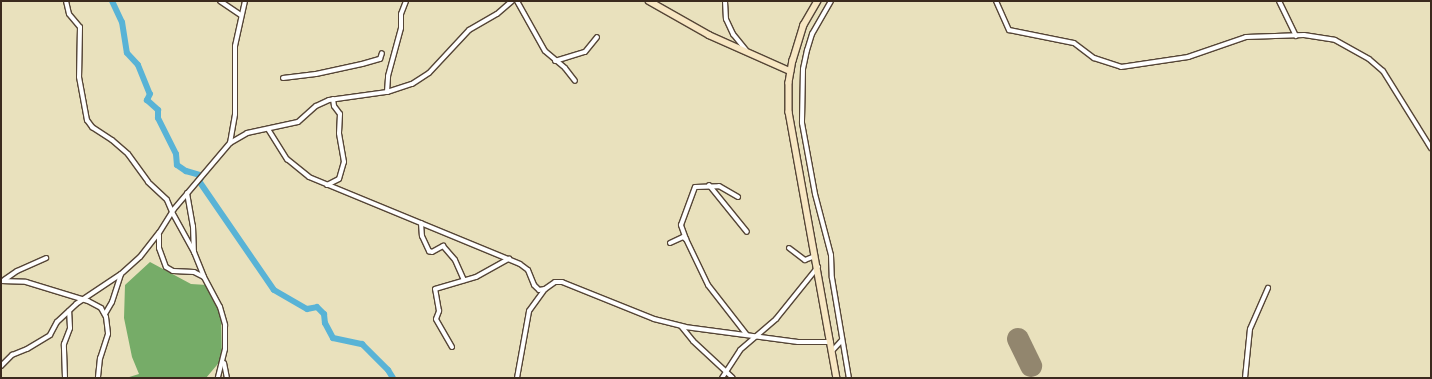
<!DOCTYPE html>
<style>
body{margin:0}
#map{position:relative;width:1432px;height:379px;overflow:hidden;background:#e9e1bd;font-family:"IM FELL French Canon",serif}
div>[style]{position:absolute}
.forest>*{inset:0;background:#76ac68}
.river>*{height:6px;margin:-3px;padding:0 3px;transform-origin:3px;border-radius:3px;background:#58b3d6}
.runway>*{height:22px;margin:-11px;padding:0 11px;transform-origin:11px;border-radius:11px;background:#92866e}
.roads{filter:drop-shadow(1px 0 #554536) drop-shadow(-1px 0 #554536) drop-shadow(0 1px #554536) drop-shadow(0 -1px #554536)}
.street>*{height:4px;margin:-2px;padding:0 2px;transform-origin:2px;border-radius:2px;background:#fff}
.secondary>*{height:5.5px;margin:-2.75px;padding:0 2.75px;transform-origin:2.75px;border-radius:2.75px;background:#f8e7c3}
span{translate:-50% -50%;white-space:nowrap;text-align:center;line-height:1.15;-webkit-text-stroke:4px #f7f3e8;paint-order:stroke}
.frame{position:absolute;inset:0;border:2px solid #3b2a1e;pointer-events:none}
</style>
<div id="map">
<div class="forest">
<div style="clip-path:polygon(150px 262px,191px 284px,207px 285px,219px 308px,221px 315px,222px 359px,206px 378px,126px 378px,139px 374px,132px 357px,124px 318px,125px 285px)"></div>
</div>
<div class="river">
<div style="left:112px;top:1px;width:23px;rotate:65deg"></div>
<div style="left:122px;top:22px;width:31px;rotate:81deg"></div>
<div style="left:127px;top:53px;width:16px;rotate:47deg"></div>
<div style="left:138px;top:65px;width:31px;rotate:68deg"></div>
<div style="left:150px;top:94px;width:7px;rotate:117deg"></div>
<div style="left:147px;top:100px;width:15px;rotate:42deg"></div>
<div style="left:158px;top:110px;width:8px;rotate:90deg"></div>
<div style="left:158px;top:118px;width:40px;rotate:63.4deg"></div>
<div style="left:176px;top:154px;width:11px;rotate:85deg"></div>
<div style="left:177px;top:165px;width:11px;rotate:34deg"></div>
<div style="left:186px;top:171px;width:15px;rotate:16deg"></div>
<div style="left:201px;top:178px;width:4px;rotate:124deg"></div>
<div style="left:199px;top:181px;width:132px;rotate:55.5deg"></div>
<div style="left:274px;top:290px;width:38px;rotate:30deg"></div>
<div style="left:307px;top:309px;width:10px;rotate:-11deg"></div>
<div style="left:317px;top:307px;width:10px;rotate:45deg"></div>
<div style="left:324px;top:314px;width:9px;rotate:84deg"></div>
<div style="left:325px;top:323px;width:17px;rotate:62deg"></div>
<div style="left:333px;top:338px;width:30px;rotate:12deg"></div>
<div style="left:362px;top:344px;width:37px;rotate:45deg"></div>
<div style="left:388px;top:370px;width:9px;rotate:58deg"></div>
</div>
<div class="runway">
<div style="left:1018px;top:339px;width:30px;rotate:64deg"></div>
</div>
<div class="roads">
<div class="street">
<div style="left:66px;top:1px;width:13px;rotate:77deg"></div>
<div style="left:69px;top:14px;width:17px;rotate:50deg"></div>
<div style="left:80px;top:27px;width:50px;rotate:91.1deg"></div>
<div style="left:79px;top:77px;width:44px;rotate:79.5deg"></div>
<div style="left:87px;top:120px;width:9px;rotate:54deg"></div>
<div style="left:92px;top:127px;width:24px;rotate:33deg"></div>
<div style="left:112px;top:140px;width:21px;rotate:41deg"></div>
<div style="left:128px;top:154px;width:34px;rotate:54deg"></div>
<div style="left:148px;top:182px;width:26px;rotate:43deg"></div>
<div style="left:167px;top:200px;width:13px;rotate:67deg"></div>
<div style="left:172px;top:212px;width:46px;rotate:61.2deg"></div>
<div style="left:220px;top:1px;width:25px;rotate:34deg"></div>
<div style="left:517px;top:1px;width:57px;rotate:60.8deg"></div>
<div style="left:545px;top:51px;width:26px;rotate:40deg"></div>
<div style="left:565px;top:68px;width:16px;rotate:52deg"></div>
<div style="left:725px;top:1px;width:18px;rotate:87deg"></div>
<div style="left:726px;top:19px;width:17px;rotate:65deg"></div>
<div style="left:733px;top:34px;width:21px;rotate:51deg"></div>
<div style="left:831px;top:1px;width:38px;rotate:120deg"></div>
<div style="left:812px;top:34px;width:17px;rotate:107deg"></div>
<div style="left:807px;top:50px;width:19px;rotate:102deg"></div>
<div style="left:803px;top:69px;width:54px;rotate:91.1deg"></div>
<div style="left:802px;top:123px;width:72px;rotate:79.6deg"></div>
<div style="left:815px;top:194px;width:63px;rotate:75.3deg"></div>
<div style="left:831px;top:255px;width:23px;rotate:88deg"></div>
<div style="left:832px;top:278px;width:101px;rotate:80.4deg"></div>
<div style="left:996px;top:1px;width:32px;rotate:66deg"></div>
<div style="left:1009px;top:30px;width:66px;rotate:11.3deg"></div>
<div style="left:1074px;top:43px;width:25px;rotate:37deg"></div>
<div style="left:1094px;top:58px;width:28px;rotate:18deg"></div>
<div style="left:1121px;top:67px;width:68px;rotate:-8.5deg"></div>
<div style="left:1188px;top:57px;width:61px;rotate:-19deg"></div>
<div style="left:1246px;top:37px;width:58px;rotate:-2deg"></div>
<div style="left:1304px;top:35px;width:31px;rotate:9deg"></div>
<div style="left:1335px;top:40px;width:39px;rotate:29deg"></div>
<div style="left:1369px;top:59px;width:18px;rotate:41deg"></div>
<div style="left:1383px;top:71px;width:91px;rotate:58.1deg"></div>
<div style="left:1279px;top:1px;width:39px;rotate:64deg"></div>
<div style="left:555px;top:61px;width:31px;rotate:-17deg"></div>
<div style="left:585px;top:52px;width:19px;rotate:-51deg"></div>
<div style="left:283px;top:78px;width:33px;rotate:-7deg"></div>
<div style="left:316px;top:74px;width:47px;rotate:-12.3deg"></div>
<div style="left:362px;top:64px;width:19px;rotate:-16deg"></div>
<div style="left:380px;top:59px;width:6px;rotate:-72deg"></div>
<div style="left:387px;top:92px;width:16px;rotate:-86deg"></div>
<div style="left:388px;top:76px;width:50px;rotate:-74.8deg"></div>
<div style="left:401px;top:28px;width:14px;rotate:-90deg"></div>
<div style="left:401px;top:14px;width:14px;rotate:-69deg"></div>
<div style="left:268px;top:129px;width:36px;rotate:58deg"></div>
<div style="left:287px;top:159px;width:28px;rotate:39deg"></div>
<div style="left:309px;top:177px;width:228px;rotate:22.4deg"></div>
<div style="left:520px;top:264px;width:10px;rotate:37deg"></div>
<div style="left:528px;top:270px;width:16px;rotate:68deg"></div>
<div style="left:534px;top:285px;width:7px;rotate:45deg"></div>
<div style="left:539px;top:290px;width:6px;rotate:-9deg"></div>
<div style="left:545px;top:289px;width:12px;rotate:-35deg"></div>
<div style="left:555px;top:282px;width:7px"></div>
<div style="left:562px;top:282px;width:99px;rotate:21.9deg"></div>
<div style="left:654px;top:319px;width:32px;rotate:14deg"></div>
<div style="left:685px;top:327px;width:114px;rotate:7.6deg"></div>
<div style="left:798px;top:342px;width:33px"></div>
<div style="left:230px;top:143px;width:20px;rotate:-30deg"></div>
<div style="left:247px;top:133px;width:52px;rotate:-12.2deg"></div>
<div style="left:298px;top:122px;width:24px;rotate:-42deg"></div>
<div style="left:316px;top:106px;width:14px;rotate:-25deg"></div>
<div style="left:329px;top:100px;width:59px;rotate:-7.9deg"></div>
<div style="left:387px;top:92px;width:26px;rotate:-18deg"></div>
<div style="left:412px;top:84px;width:20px;rotate:-33deg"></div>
<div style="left:429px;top:73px;width:59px;rotate:-47.1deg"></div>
<div style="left:469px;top:30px;width:32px;rotate:-30deg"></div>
<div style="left:497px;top:14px;width:20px;rotate:-41deg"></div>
<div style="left:327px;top:185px;width:13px;rotate:-27deg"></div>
<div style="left:339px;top:179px;width:18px;rotate:-74deg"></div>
<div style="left:344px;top:162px;width:29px;rotate:-100deg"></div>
<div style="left:339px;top:133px;width:19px;rotate:-87deg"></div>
<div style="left:340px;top:114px;width:10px;rotate:-127deg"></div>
<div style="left:334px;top:106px;width:7px;rotate:-98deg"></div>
<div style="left:709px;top:185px;width:60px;rotate:51deg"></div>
<div style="left:187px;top:193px;width:34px;rotate:80deg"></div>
<div style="left:193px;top:226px;width:26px;rotate:88deg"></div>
<div style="left:194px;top:252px;width:27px;rotate:68deg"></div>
<div style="left:421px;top:223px;width:13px;rotate:86deg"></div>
<div style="left:422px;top:236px;width:17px;rotate:65deg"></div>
<div style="left:429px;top:251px;width:3px;rotate:18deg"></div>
<div style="left:432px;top:252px;width:13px;rotate:-29deg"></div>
<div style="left:443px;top:246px;width:18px;rotate:49deg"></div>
<div style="left:455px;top:260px;width:22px;rotate:66deg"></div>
<div style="left:159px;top:235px;width:13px;rotate:90deg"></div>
<div style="left:159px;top:248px;width:20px;rotate:70deg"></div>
<div style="left:166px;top:267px;width:8px;rotate:30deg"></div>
<div style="left:173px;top:271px;width:21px;rotate:3deg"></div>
<div style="left:194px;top:272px;width:11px;rotate:27deg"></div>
<div style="left:204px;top:277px;width:34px;rotate:62deg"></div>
<div style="left:220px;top:307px;width:19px;rotate:74deg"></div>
<div style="left:225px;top:325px;width:24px;rotate:90deg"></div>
<div style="left:225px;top:349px;width:30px;rotate:104deg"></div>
<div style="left:686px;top:239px;width:15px;rotate:-110deg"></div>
<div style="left:681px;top:225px;width:40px;rotate:-69.8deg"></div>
<div style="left:695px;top:187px;width:24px;rotate:-2deg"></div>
<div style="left:719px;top:186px;width:22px;rotate:30deg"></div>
<div style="left:670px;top:243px;width:14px;rotate:-25deg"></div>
<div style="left:683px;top:237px;width:4px;rotate:34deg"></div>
<div style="left:686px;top:239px;width:51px;rotate:64.4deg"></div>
<div style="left:708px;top:285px;width:63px;rotate:52deg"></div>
<div style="left:789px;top:248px;width:20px;rotate:37deg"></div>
<div style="left:805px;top:260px;width:11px;rotate:-22deg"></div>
<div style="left:4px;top:280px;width:16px;rotate:-35deg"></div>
<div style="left:17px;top:271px;width:32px;rotate:-24deg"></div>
<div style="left:1px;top:281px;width:25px;rotate:2deg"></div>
<div style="left:26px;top:282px;width:65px;rotate:17deg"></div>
<div style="left:88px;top:301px;width:15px;rotate:28deg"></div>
<div style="left:101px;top:308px;width:10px;rotate:61deg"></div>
<div style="left:106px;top:317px;width:17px;rotate:83deg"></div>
<div style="left:108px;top:334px;width:25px;rotate:108deg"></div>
<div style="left:100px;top:358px;width:20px;rotate:96deg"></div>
<div style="left:105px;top:314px;width:14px;rotate:-60deg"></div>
<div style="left:112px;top:302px;width:29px;rotate:-72deg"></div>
<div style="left:681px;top:326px;width:19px;rotate:51deg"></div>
<div style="left:693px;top:341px;width:54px;rotate:42.8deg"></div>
<div style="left:452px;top:347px;width:32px;rotate:-120deg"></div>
<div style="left:436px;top:319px;width:9px;rotate:-69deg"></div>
<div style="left:439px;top:311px;width:22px;rotate:-100deg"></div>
<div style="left:435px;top:289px;width:43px;rotate:-16.3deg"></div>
<div style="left:476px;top:277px;width:38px;rotate:-29deg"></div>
<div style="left:833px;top:350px;width:13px;rotate:-48deg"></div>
<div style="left:224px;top:363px;width:15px;rotate:79deg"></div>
<div style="left:1px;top:366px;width:16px;rotate:-45deg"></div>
<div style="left:12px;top:355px;width:16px;rotate:-22deg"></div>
<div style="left:27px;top:349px;width:27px;rotate:-31deg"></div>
<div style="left:50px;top:335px;width:15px;rotate:-62deg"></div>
<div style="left:57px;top:322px;width:26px;rotate:-43deg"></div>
<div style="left:76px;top:304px;width:54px;rotate:-33.7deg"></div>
<div style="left:121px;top:274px;width:25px;rotate:-42deg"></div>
<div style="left:140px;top:257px;width:31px;rotate:-52deg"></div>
<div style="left:159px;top:233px;width:28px;rotate:-58deg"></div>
<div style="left:174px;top:209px;width:87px;rotate:-49.7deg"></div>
<div style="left:230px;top:143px;width:29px;rotate:-80deg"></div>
<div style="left:235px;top:114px;width:68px;rotate:-90deg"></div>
<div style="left:235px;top:46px;width:46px;rotate:-77.5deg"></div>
<div style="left:65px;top:378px;width:34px;rotate:-92deg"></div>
<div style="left:64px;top:344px;width:17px;rotate:-69deg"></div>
<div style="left:70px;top:328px;width:17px;rotate:-93deg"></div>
<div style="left:517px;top:378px;width:68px;rotate:-79.8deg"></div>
<div style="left:529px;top:311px;width:27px;rotate:-54deg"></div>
<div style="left:722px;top:378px;width:33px;rotate:-57deg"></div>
<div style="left:740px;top:350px;width:48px;rotate:-40.7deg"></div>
<div style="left:776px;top:319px;width:67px;rotate:-51.1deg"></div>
<div style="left:1245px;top:378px;width:49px;rotate:-84.2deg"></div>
<div style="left:1250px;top:329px;width:45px;rotate:-66.3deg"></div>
</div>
<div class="secondary">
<div style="left:649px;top:1px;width:69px;rotate:29.5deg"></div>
<div style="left:709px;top:35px;width:89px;rotate:24deg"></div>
<div style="left:818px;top:1px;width:28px;rotate:120deg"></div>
<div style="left:804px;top:25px;width:37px;rotate:107deg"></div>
<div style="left:793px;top:60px;width:23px;rotate:100deg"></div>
<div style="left:789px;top:83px;width:29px;rotate:90deg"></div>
<div style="left:789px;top:112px;width:270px;rotate:79.8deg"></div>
</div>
</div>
<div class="frame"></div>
</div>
